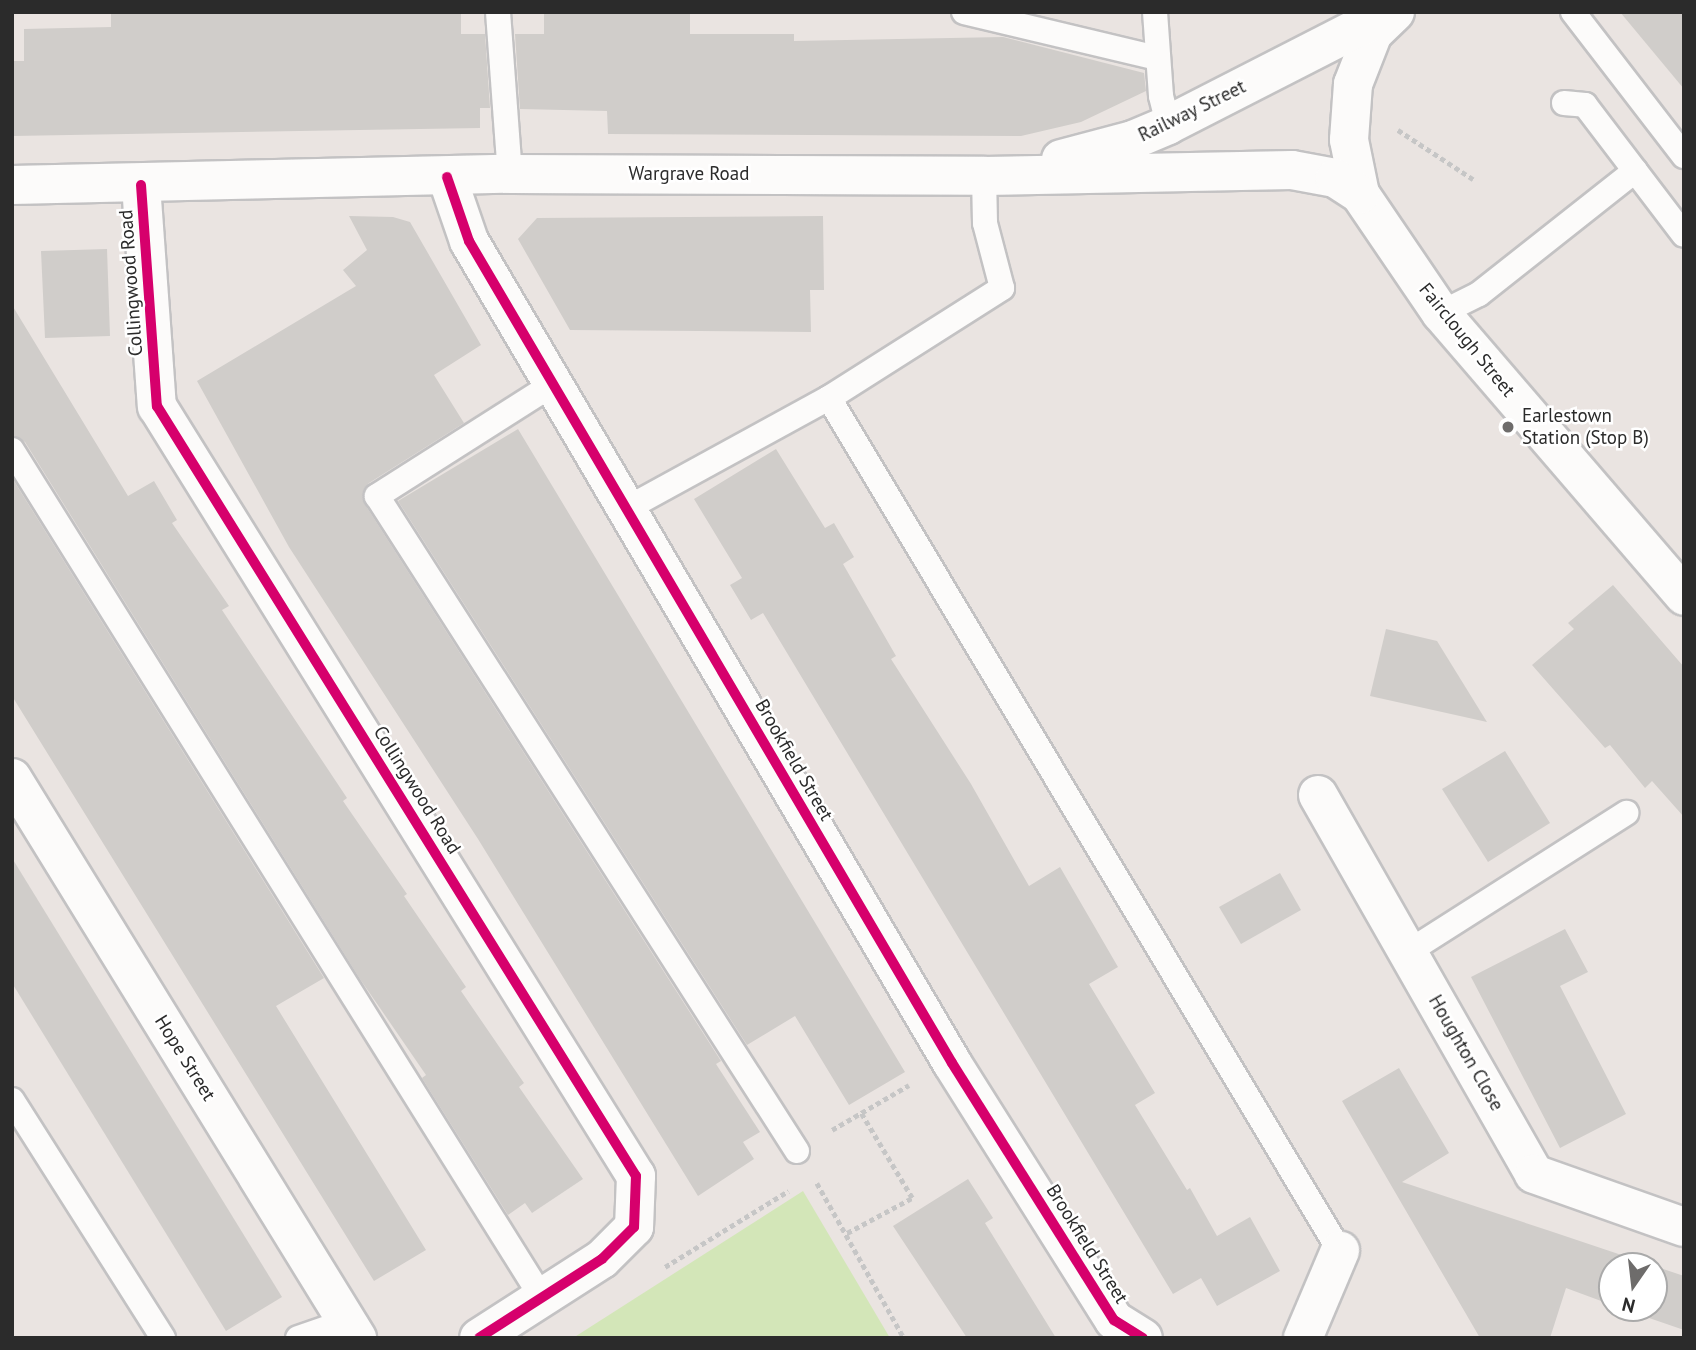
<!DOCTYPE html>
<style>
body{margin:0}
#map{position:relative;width:1696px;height:1350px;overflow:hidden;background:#eae4e1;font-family:"PT Sans",sans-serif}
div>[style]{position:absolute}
.green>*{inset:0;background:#d3e6b8}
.building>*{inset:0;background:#d0cdca}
.path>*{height:4.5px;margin-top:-2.25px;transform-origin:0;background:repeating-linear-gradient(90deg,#c6c6c6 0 5px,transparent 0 8.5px)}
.roads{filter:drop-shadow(2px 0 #c3c2c3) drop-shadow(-2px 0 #c3c2c3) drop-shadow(0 2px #c3c2c3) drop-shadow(0 -2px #c3c2c3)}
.service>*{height:24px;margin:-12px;padding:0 12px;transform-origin:12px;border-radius:12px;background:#fcfbfa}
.minor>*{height:38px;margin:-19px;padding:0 19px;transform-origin:19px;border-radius:19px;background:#fcfbfa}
.tertiary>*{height:38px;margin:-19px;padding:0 19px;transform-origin:19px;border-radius:19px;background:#fcfbfa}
.cycleway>*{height:10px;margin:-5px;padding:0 5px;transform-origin:5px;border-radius:5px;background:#d6006c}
.dots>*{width:19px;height:19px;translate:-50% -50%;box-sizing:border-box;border:4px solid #fff;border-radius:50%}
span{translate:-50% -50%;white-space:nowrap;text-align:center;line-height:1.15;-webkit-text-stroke:5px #fff;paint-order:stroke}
.street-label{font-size:19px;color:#2b2b2b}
.poi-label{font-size:19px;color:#2b2b2b}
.left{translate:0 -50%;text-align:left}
.frame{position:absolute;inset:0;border:14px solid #2b2b2b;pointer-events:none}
.north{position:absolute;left:1598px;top:1252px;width:70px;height:70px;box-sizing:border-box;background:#fff;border:2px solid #aaa;border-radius:50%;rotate:194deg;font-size:19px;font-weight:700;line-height:28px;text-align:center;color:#2b2b2b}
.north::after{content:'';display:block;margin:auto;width:24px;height:32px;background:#6e6c6b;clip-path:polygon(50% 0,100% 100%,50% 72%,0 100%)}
</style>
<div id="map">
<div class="green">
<div style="clip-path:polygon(803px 1191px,890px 1338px,573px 1338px)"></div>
</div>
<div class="building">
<div style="clip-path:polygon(111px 12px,461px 12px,461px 34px,485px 34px,490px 108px,480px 108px,480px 128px,12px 136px,12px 61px,24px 61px,24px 29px,111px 27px)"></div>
<div style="clip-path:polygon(544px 12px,690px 12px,690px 34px,794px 34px,794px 41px,1003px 37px,1144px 73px,1146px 91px,1081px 122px,1021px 136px,608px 134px,607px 111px,520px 109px,515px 34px,544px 34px)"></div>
<div style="clip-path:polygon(1620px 12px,1684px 12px,1684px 89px)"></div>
<div style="clip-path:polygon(349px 216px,393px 217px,410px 222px,481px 345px,434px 375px,464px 423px,369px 483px,364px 490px,364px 503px,721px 1061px,716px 1064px,760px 1132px,743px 1142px,754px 1159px,698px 1196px,478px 839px,289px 547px,197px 381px,356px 286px,343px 270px,367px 250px)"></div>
<div style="clip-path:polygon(823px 216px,824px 290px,810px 290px,811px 332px,570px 330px,518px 239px,537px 218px)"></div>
<div style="clip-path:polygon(107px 249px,110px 336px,45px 338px,41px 251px)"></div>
<div style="clip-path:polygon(12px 305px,128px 496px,154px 481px,177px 520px,172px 523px,229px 606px,222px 610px,347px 798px,343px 801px,407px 894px,404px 896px,466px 987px,461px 991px,524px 1083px,519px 1087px,583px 1179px,532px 1213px,525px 1203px,508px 1215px,422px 1078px,426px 1075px,360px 979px,25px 442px,12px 435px)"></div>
<div style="clip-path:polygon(518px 429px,905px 1072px,849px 1105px,795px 1016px,747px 1045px,398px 501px)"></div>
<div style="clip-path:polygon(776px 449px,825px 528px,834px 523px,854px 557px,843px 564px,896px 656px,891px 659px,971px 784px,1029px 886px,1060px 867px,1118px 967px,1089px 984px,1155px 1093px,1135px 1105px,1187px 1190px,1190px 1188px,1217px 1236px,1250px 1217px,1280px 1271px,1217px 1306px,1201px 1278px,1173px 1294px,763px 613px,751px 620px,730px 585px,742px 578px,694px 499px)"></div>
<div style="clip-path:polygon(12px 478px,324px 978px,276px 1006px,426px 1250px,374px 1281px,12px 696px)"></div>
<div style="clip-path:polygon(1613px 585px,1684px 667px,1684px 817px,1652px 781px,1645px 788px,1610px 745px,1605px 748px,1532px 665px,1574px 629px,1568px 623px)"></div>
<div style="clip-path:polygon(1386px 629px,1437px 641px,1487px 722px,1370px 696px)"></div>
<div style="clip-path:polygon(1505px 751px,1550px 823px,1488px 862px,1442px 789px)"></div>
<div style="clip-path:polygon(12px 858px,282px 1297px,226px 1331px,12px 983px)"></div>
<div style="clip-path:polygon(1280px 873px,1301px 910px,1241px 944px,1219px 907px)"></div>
<div style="clip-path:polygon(1565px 929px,1588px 972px,1560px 986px,1626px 1114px,1560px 1148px,1471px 977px)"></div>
<div style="clip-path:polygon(1399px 1068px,1449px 1153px,1402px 1182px,1550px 1231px,1684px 1276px,1684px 1330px,1620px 1308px,1654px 1308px,1654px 1266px,1612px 1266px,1612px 1305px,1566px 1288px,1550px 1338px,1480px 1338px,1342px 1101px)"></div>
<div style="clip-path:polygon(968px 1179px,993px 1218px,985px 1223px,1056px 1338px,967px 1338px,893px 1226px)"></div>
</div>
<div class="path">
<div style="left:1398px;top:130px;width:90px;rotate:33.2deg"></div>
<div style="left:832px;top:1130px;width:89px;rotate:-30.3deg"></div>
<div style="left:817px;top:1183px;width:178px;rotate:60.7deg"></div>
<div style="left:847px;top:1233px;width:74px;rotate:-28.3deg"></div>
<div style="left:912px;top:1198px;width:99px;rotate:-121deg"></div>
<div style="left:665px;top:1267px;width:145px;rotate:-31.7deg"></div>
</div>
<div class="roads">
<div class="service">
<div style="left:498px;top:12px;width:162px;rotate:85.8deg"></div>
<div style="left:964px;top:12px;width:198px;rotate:13.4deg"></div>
<div style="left:1155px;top:12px;width:84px;rotate:85.9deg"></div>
<div style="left:1161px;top:96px;width:30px;rotate:76deg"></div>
<div style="left:1573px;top:12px;width:182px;rotate:52.4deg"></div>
<div style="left:1564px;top:103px;width:21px;rotate:5deg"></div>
<div style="left:1585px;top:105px;width:163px;rotate:52.7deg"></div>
<div style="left:1441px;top:313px;width:42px;rotate:-26.6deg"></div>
<div style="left:1479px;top:294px;width:199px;rotate:-38.3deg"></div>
<div style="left:553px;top:384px;width:209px;rotate:147.5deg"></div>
<div style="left:377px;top:496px;width:778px;rotate:57.33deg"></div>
<div style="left:829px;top:398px;width:994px;rotate:59.08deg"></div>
<div style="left:12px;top:450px;width:1000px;rotate:57.99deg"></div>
<div style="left:626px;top:509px;width:231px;rotate:-28.7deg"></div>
<div style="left:829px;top:398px;width:205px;rotate:-32.4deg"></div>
<div style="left:1002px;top:288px;width:67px;rotate:-104.7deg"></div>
<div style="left:985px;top:223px;width:47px;rotate:-91.2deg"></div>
<div style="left:1408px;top:952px;width:259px;rotate:-32.5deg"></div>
<div style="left:12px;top:1100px;width:282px;rotate:57.6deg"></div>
<div style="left:298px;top:1338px;width:52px;rotate:-19.1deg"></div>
</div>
<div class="minor">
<div style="left:447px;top:177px;width:68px;rotate:71deg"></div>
<div style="left:469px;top:241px;width:953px;rotate:59.56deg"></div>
<div style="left:952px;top:1063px;width:304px;rotate:57.8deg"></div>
<div style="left:1114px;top:1320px;width:34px;rotate:32deg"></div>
<div style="left:141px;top:185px;width:222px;rotate:85.9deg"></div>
<div style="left:157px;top:406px;width:907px;rotate:58.12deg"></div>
<div style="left:636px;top:1176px;width:51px;rotate:92.2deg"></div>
<div style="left:634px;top:1227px;width:45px;rotate:135deg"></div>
<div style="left:602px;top:1259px;width:146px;rotate:147.3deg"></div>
<div style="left:12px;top:778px;width:658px;rotate:58.36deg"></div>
<div style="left:1318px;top:795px;width:436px;rotate:60.3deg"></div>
<div style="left:1534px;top:1174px;width:159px;rotate:19.5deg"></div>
<div style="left:1303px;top:1338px;width:95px;rotate:-67deg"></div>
</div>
<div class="tertiary">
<div style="left:1395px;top:12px;width:30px;rotate:136deg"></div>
<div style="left:1373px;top:33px;width:55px;rotate:111.4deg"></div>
<div style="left:1353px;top:84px;width:56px;rotate:94.1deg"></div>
<div style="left:1349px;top:140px;width:55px;rotate:78.5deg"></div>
<div style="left:1360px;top:194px;width:144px;rotate:55.8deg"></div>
<div style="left:1441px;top:313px;width:373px;rotate:49.3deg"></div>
<div style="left:1061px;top:159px;width:74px;rotate:-14.8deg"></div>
<div style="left:1133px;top:140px;width:38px;rotate:-23deg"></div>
<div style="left:1168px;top:125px;width:248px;rotate:-27.1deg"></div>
<div style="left:12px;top:185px;width:498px;rotate:-1.3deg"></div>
<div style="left:510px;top:174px;width:474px;rotate:0.2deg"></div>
<div style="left:984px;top:176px;width:308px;rotate:-1.1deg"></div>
<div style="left:1292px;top:170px;width:44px;rotate:10.5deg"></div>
<div style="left:1335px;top:178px;width:30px;rotate:33deg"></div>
</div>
</div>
<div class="cycleway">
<div style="left:447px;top:177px;width:68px;rotate:71deg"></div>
<div style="left:469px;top:241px;width:953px;rotate:59.56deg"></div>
<div style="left:952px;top:1063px;width:304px;rotate:57.8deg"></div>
<div style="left:1114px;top:1320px;width:34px;rotate:32deg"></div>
<div style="left:141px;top:185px;width:222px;rotate:85.9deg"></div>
<div style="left:157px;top:406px;width:907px;rotate:58.12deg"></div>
<div style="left:636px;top:1176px;width:51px;rotate:92.2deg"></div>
<div style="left:634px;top:1227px;width:45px;rotate:135deg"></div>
<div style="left:602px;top:1259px;width:146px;rotate:147.3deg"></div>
</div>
<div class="dots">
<div style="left:1508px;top:427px;background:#6e6c6b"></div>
</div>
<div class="street-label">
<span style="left:1192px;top:111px;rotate:-26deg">Railway Street</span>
<span style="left:689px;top:174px">Wargrave Road</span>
<span style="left:131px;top:283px;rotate:-94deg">Collingwood Road</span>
<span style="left:1467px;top:340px;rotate:51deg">Fairclough Street</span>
<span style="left:794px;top:760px;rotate:60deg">Brookfield Street</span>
<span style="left:417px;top:790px;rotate:58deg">Collingwood Road</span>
<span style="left:1466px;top:1053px;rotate:60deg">Houghton Close</span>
<span style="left:185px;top:1058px;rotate:58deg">Hope Street</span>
<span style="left:1087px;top:1244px;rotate:58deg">Brookfield Street</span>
</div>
<div class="poi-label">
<span class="left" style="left:1522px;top:427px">Earlestown<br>Station (Stop B)</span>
</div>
<div class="frame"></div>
<div class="north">N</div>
</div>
